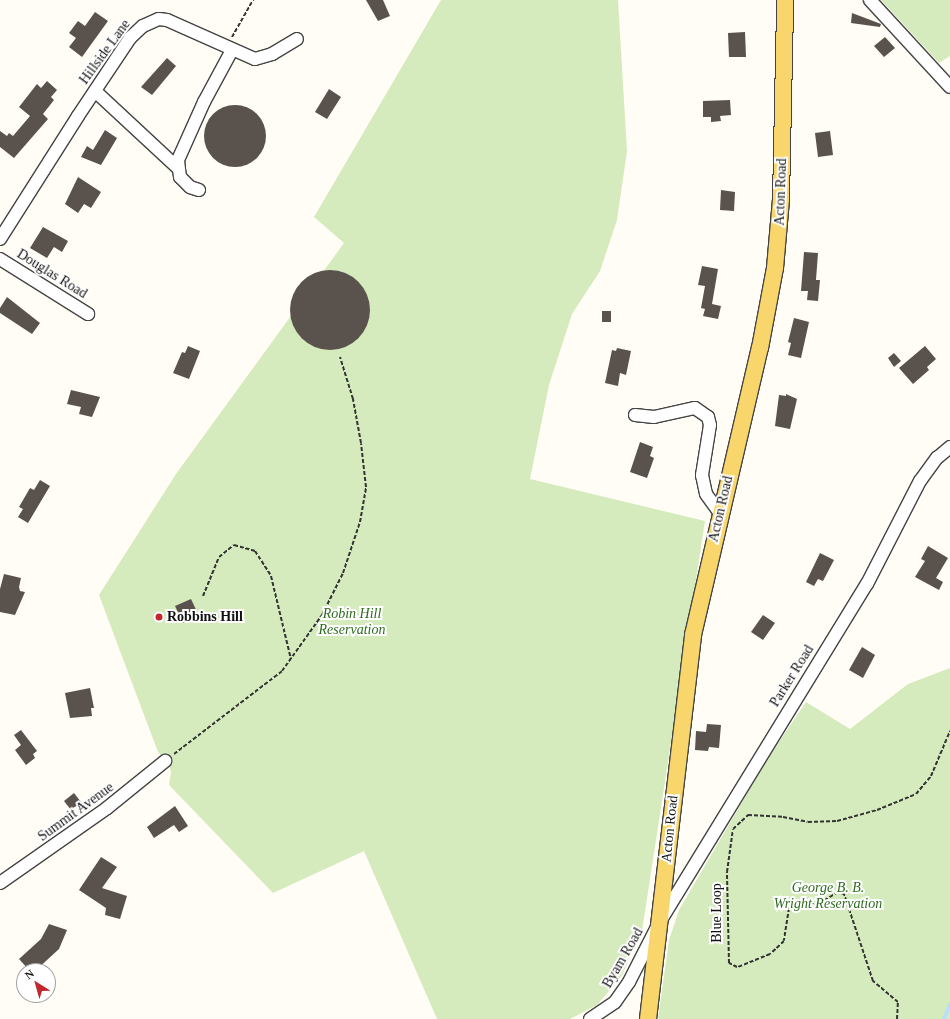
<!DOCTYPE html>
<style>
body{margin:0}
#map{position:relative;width:950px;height:1019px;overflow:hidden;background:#fffdf5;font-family:"Times New Roman",serif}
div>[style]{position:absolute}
.green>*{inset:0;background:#d5ebbd}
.stream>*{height:3.5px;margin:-1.75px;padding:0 1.75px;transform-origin:1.75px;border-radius:1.75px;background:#b9e0f7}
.building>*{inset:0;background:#5a524d}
.round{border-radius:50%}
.path>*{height:2px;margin-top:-1px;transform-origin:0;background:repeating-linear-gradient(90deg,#333 0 4px,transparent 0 6px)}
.roads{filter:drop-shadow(1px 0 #444) drop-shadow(-1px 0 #444) drop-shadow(0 1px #444) drop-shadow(0 -1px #444)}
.minor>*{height:12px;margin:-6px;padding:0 6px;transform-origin:6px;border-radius:6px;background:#fff}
.major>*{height:16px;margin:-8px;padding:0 8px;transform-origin:8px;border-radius:8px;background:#f9d66b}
.dots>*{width:11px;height:11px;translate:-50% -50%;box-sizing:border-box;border:2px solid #fff;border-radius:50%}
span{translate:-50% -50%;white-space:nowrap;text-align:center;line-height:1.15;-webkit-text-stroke:4px #fff;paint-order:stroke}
.street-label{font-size:14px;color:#111}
.park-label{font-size:14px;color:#2f6b1f;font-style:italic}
.poi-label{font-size:14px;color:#111;font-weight:700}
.left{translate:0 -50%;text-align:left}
.north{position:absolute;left:16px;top:963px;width:40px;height:40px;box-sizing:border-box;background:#fff;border:1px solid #a0a0a0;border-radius:50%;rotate:323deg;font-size:11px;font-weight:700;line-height:16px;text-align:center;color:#111}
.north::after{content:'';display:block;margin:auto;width:14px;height:18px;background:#c4262e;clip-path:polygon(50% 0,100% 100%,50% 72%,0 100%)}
</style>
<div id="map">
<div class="green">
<div style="clip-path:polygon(441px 0,618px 0,627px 151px,617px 220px,600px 271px,572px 314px,549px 385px,530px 479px,705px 521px,642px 931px,621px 977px,597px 1005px,570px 1019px,437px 1019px,364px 851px,273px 893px,169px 785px,171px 772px,169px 765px,158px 752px,99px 595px,176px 474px,344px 243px,314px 217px)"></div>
<div style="clip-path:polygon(881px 0,950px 0,950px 56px,939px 63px)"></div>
<div style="clip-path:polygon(950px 668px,950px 1019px,658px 1019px,669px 940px,679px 910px,766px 761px,806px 702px,850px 729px,908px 684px)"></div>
</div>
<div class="stream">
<div style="left:944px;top:1019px;width:15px;rotate:-67deg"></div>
</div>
<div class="building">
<div style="clip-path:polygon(366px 0,383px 0,390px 16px,378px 21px)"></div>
<div style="clip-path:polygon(95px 12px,108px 21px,82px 57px,69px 47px,76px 38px,69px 33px,78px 21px,85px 26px)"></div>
<div style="clip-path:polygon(852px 13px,881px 24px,880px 27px,851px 23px)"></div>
<div style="clip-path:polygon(745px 32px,746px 57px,729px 57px,728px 33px)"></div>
<div style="clip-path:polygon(885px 37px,895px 48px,884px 57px,874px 46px)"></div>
<div style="clip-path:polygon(167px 58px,176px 66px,152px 95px,141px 87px)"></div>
<div style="clip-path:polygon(47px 81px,57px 90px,51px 97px,54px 100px,43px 114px,48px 119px,14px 158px,0 147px,0 131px,7px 136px,9px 133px,13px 136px,30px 116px,19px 107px,37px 84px,41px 88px)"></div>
<div style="clip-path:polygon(329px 89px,341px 97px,327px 119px,315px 112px)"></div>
<div style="clip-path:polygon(730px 100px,731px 115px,720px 116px,721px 121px,711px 122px,711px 117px,703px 117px,703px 101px)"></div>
<div class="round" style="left:204px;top:105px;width:62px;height:62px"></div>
<div style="clip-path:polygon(105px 130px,117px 138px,101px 165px,81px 157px,87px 146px,93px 150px)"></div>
<div style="clip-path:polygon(830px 131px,833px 155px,818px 157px,815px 133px)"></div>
<div style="clip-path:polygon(78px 177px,101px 192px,91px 208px,84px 204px,78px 213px,65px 204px)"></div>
<div style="clip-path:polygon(721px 190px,735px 192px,734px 211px,720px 210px)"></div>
<div style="clip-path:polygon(43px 227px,68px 241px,62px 252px,54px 247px,47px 258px,30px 248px)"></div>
<div style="clip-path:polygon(804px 252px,818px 253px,816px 280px,820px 280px,818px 301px,807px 300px,808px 291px,801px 291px)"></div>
<div style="clip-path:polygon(702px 266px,718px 269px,712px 304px,721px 306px,718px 319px,703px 316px,705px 309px,701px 308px,705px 286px,698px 285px)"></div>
<div class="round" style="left:290px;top:270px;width:80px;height:80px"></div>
<div style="clip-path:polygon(7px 297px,40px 323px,32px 334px,0 313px,0 308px)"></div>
<div style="clip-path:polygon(602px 311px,611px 311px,611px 322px,602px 322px)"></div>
<div style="clip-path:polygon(794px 318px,809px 322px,801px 358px,788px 355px,791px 343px,788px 342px)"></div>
<div style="clip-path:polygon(188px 346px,200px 351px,189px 379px,173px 373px,182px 352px,185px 353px)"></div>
<div style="clip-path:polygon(925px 346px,936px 359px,927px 367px,929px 370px,913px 384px,899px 368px)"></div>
<div style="clip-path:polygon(617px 348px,631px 351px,626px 375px,620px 373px,618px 386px,605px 383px,612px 350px,616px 351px)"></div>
<div style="clip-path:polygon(894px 353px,901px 361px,894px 367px,888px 358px)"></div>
<div style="clip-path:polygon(71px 390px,100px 397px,92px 417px,79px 414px,81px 407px,67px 404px)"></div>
<div style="clip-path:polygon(786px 394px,797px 399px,790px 429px,775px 426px,779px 395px,786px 396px)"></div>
<div style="clip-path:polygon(640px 442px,653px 447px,650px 456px,654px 458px,647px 478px,630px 472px)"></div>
<div style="clip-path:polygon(40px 480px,50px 486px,28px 523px,18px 517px,23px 509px,19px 507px,30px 488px,34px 490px)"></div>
<div style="clip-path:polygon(928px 546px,948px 558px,936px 578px,943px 582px,939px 590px,915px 577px,925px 561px,921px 559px)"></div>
<div style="clip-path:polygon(820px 553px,834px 560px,823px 581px,818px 579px,814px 586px,806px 582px)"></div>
<div style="clip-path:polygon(4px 574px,21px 578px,19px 587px,20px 591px,25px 592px,15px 615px,0 612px,0 589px)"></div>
<div style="clip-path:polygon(191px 599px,199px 616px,183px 623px,175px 606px)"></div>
<div style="clip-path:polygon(763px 615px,775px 623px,763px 640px,751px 632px)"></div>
<div style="clip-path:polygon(862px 647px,875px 655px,863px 678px,849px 670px)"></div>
<div style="clip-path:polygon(90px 688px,94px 708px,91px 708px,92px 716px,70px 718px,65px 693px)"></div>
<div style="clip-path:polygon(707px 724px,721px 725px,719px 748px,709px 747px,708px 751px,695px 750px,696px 731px,706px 732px)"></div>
<div style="clip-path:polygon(21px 730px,37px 751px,33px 754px,35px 758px,26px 765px,15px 750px,21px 745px,14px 735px)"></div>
<div style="clip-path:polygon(74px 793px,81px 802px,71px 810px,64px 801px)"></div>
<div style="clip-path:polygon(175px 806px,188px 826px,179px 832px,174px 825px,154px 838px,147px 827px)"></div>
<div style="clip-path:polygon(101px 857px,117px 867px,102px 888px,127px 896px,120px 919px,105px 915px,106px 908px,79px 890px)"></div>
<div style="clip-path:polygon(49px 924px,67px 930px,59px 949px,35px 971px,30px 971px,19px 959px,41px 939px)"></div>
</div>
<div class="path">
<div style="left:232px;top:37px;width:43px;rotate:-60.4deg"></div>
<div style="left:203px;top:596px;width:42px;rotate:-67.7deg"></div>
<div style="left:219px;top:557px;width:19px;rotate:-39deg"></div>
<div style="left:234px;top:545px;width:22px;rotate:16deg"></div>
<div style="left:255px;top:551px;width:30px;rotate:57deg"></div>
<div style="left:271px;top:576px;width:85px;rotate:76.5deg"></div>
<div style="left:174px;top:754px;width:136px;rotate:-37.5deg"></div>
<div style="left:282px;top:671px;width:69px;rotate:-54.5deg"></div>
<div style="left:322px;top:615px;width:47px;rotate:-63.4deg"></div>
<div style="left:343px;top:573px;width:54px;rotate:-71.6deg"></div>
<div style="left:360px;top:522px;width:36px;rotate:-80deg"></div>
<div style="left:366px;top:487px;width:44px;rotate:-96.5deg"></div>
<div style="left:361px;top:443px;width:45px;rotate:-100.3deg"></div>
<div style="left:353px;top:399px;width:44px;rotate:-107.2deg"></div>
<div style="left:897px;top:1019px;width:17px;rotate:-87deg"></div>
<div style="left:898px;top:1002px;width:33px;rotate:-140deg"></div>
<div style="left:873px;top:981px;width:92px;rotate:-108.4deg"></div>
<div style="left:844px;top:894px;width:6px;rotate:-162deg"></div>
<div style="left:838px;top:892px;width:21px;rotate:149deg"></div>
<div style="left:820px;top:903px;width:25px;rotate:180deg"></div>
<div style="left:795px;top:903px;width:8px;rotate:140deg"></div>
<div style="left:789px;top:908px;width:33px;rotate:99deg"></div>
<div style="left:784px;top:941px;width:19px;rotate:137deg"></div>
<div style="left:770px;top:954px;width:35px;rotate:158deg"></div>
<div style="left:737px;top:967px;width:9px;rotate:-153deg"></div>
<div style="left:729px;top:963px;width:91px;rotate:-91.3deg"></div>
<div style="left:727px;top:872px;width:43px;rotate:-82.1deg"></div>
<div style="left:733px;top:829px;width:21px;rotate:-43deg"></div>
<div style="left:748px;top:815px;width:35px;rotate:3deg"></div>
<div style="left:783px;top:817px;width:25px;rotate:11deg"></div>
<div style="left:808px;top:822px;width:29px;rotate:-2deg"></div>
<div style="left:837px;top:821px;width:41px;rotate:-15.4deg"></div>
<div style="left:877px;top:810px;width:42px;rotate:-22.3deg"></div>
<div style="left:916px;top:794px;width:23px;rotate:-50deg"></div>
<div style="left:931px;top:776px;width:49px;rotate:-67.1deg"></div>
</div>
<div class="roads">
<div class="minor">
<div style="left:870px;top:0;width:118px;rotate:47.4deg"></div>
<div style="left:95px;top:91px;width:113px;rotate:42.9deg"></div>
<div style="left:199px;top:190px;width:9px;rotate:-162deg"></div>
<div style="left:190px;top:187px;width:14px;rotate:-135deg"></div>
<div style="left:180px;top:177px;width:17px;rotate:-97deg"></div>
<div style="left:178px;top:160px;width:64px;rotate:-65.9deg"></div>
<div style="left:204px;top:102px;width:59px;rotate:-61.7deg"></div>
<div style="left:0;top:239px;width:146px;rotate:-57.6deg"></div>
<div style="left:78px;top:116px;width:94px;rotate:-56.3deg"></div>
<div style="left:130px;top:38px;width:18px;rotate:-43deg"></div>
<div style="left:143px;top:26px;width:17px;rotate:-24deg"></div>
<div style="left:159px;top:19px;width:8px;rotate:7deg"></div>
<div style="left:167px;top:20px;width:96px;rotate:23.9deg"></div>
<div style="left:255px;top:59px;width:18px;rotate:-16deg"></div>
<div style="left:272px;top:54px;width:29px;rotate:-31deg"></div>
<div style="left:0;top:259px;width:104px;rotate:32deg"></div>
<div style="left:635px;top:415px;width:19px;rotate:6deg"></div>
<div style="left:654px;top:417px;width:42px;rotate:-12.4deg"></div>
<div style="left:695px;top:408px;width:16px;rotate:35deg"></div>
<div style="left:708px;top:417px;width:8px;rotate:76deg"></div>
<div style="left:710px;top:425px;width:51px;rotate:99.1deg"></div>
<div style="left:702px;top:475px;width:19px;rotate:78deg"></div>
<div style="left:706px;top:494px;width:24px;rotate:54deg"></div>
<div style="left:0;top:883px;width:131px;rotate:-35deg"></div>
<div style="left:107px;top:808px;width:75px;rotate:-39deg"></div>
<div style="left:590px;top:1019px;width:30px;rotate:-34deg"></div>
<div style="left:615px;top:1002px;width:24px;rotate:-55deg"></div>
<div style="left:629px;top:982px;width:66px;rotate:-63deg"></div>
<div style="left:659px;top:923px;width:398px;rotate:-58.5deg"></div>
<div style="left:867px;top:584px;width:116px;rotate:-62.8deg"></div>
<div style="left:920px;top:481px;width:29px;rotate:-54deg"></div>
<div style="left:937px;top:458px;width:17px;rotate:-40deg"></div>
</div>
<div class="major">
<div style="left:648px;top:1019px;width:387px;rotate:-83.3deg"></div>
<div style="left:693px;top:635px;width:295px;rotate:-76.9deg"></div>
<div style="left:760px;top:348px;width:81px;rotate:-79.4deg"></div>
<div style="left:775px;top:268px;width:69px;rotate:-85deg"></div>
<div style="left:781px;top:199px;width:199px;rotate:-88.8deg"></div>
</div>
</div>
<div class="dots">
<div style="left:159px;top:617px;background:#c4262e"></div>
</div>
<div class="street-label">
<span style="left:105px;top:52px;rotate:-54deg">Hillside Lane</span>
<span style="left:781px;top:192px;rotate:-88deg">Acton Road</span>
<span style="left:52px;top:274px;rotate:32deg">Douglas Road</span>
<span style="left:721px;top:509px;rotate:-77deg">Acton Road</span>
<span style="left:792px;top:676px;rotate:-58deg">Parker Road</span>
<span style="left:76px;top:812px;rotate:-36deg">Summit Avenue</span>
<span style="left:670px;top:829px;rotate:-84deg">Acton Road</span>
<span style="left:717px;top:913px;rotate:-90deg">Blue Loop</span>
<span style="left:623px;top:958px;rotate:-60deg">Byam Road</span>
</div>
<div class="park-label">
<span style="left:352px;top:622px">Robin Hill<br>Reservation</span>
<span style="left:828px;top:896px">George B. B.<br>Wright Reservation</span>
</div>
<div class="poi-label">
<span class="left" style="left:167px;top:617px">Robbins Hill</span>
</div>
<div class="north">N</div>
</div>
